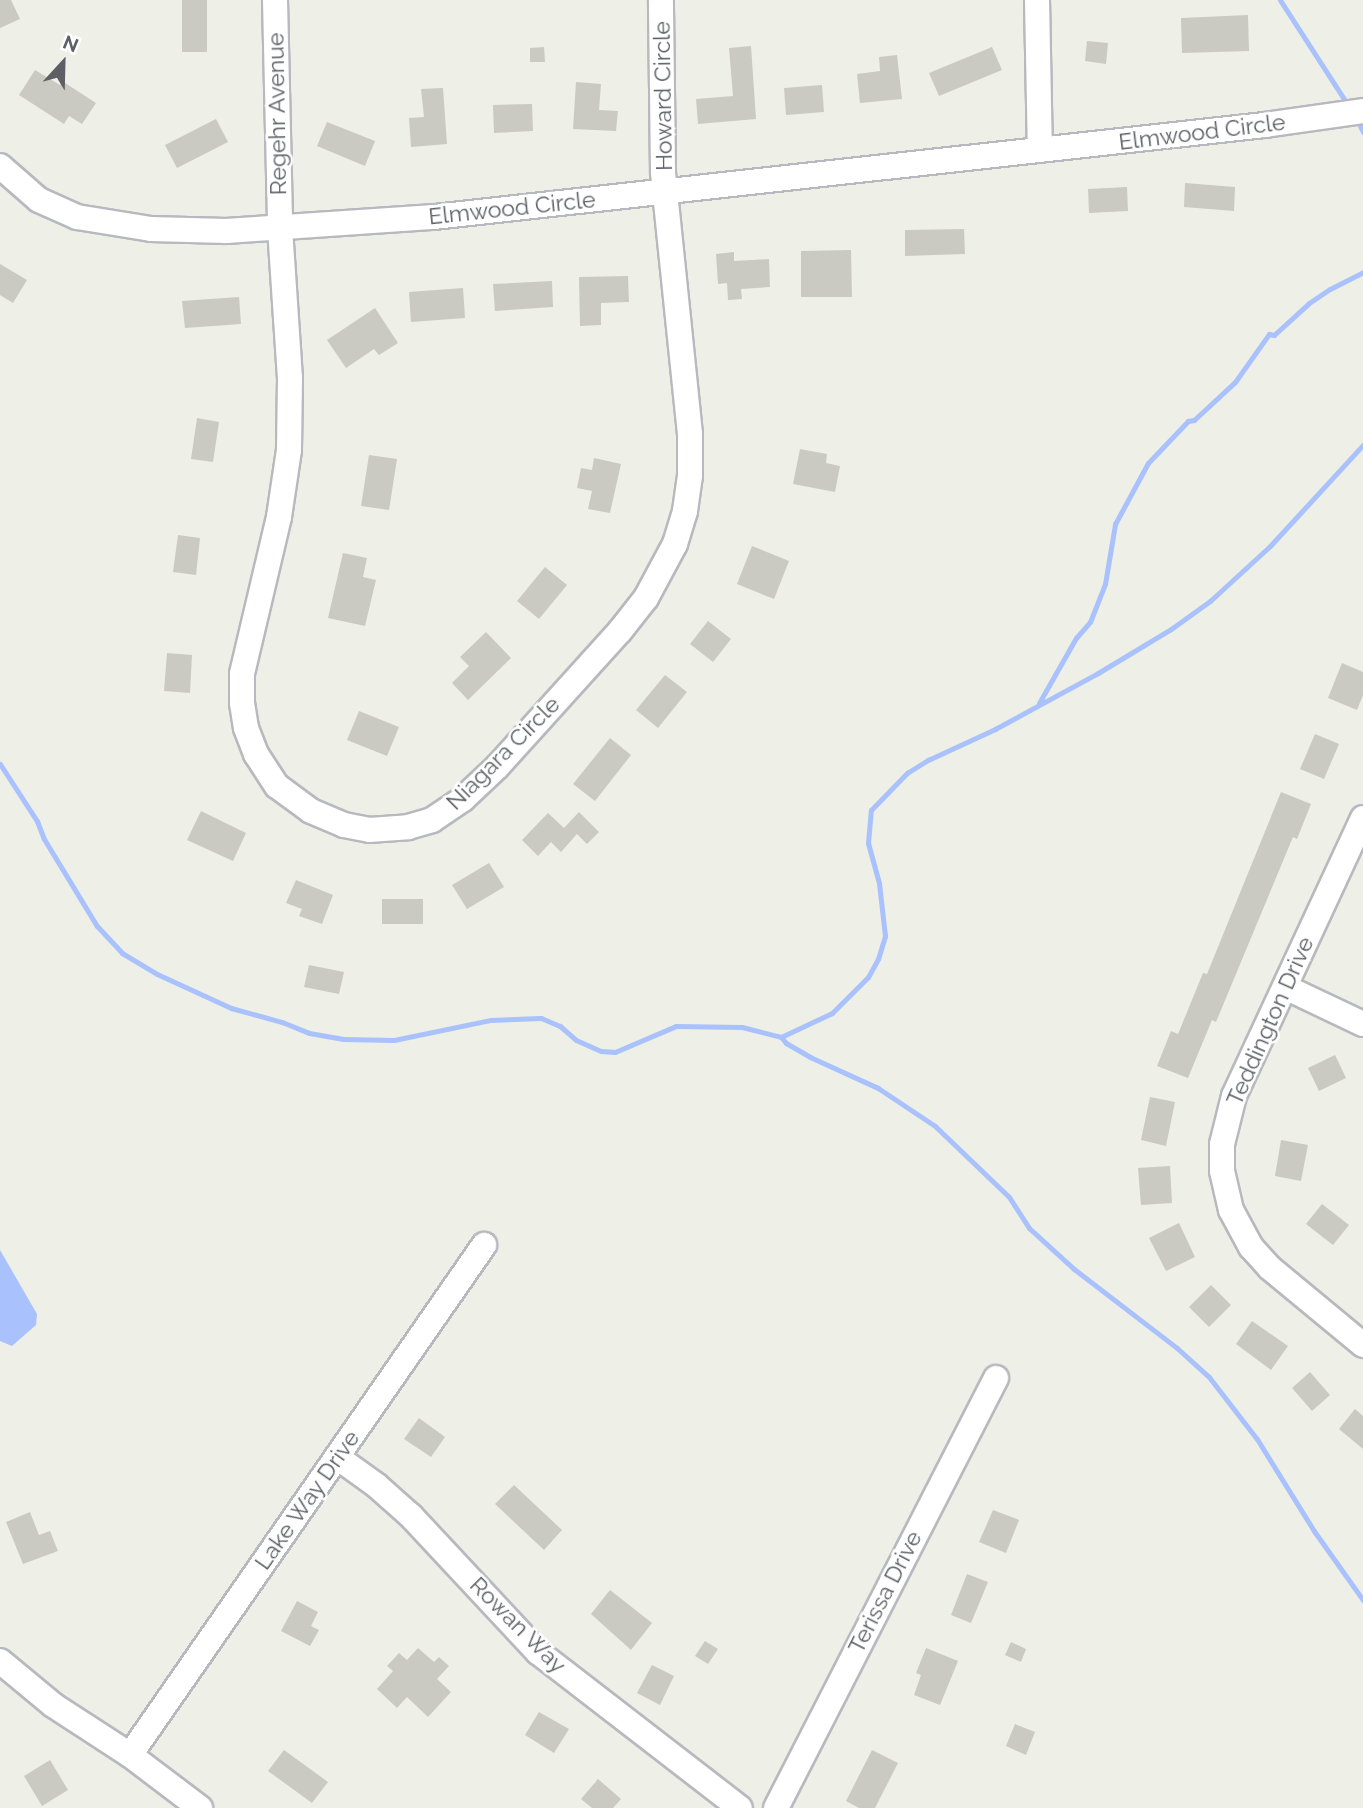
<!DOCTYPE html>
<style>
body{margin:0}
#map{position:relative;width:1363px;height:1808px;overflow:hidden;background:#eeefe6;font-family:Raleway,sans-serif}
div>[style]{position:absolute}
.water>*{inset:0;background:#a9c1fc}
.stream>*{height:5px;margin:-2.5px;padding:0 2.5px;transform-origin:2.5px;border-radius:2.5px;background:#a9c1fc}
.building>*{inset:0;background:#cacac2}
.roads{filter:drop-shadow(2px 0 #b8b9bf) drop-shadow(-2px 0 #b8b9bf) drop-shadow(0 2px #b8b9bf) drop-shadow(0 -2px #b8b9bf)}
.minor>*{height:24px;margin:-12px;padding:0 12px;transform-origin:12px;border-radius:12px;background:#fff}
span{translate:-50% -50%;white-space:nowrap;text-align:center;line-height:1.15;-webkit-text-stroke:5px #fff;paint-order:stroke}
.street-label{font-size:23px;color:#5d5f65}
.north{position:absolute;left:28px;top:28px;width:70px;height:70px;-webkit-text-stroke:5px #fff;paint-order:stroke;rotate:22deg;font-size:19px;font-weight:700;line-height:28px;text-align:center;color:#5d5f65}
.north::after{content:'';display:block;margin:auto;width:24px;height:32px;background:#5d5f65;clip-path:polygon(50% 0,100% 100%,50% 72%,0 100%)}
</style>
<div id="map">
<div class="water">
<div style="clip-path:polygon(0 1250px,37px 1314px,36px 1325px,12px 1346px,0 1341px)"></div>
</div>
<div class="stream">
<div style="left:1280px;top:0;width:118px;rotate:57.1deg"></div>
<div style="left:1360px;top:126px;width:7px;rotate:63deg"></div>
<div style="left:1039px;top:703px;width:75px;rotate:-60.4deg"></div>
<div style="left:1076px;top:638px;width:21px;rotate:-49deg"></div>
<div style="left:1090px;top:622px;width:41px;rotate:-68.5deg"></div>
<div style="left:1105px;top:584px;width:61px;rotate:-80.5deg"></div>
<div style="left:1115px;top:524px;width:69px;rotate:-61.6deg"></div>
<div style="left:1148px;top:463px;width:58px;rotate:-46.4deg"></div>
<div style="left:1188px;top:421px;width:6px;rotate:-9deg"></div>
<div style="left:1194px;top:420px;width:56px;rotate:-42.8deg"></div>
<div style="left:1235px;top:382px;width:59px;rotate:-54.7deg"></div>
<div style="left:1269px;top:334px;width:5px;rotate:11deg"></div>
<div style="left:1274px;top:335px;width:47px;rotate:-42.4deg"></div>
<div style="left:1309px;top:303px;width:25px;rotate:-34deg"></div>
<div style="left:1330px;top:289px;width:37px;rotate:-27deg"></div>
<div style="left:0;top:764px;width:68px;rotate:57deg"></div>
<div style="left:37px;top:821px;width:19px;rotate:69deg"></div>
<div style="left:44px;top:839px;width:102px;rotate:58.7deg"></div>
<div style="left:97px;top:926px;width:37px;rotate:47deg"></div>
<div style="left:122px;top:953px;width:41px;rotate:31deg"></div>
<div style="left:157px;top:974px;width:81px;rotate:24.7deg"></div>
<div style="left:231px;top:1008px;width:53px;rotate:15.4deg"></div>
<div style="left:282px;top:1022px;width:29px;rotate:22deg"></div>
<div style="left:309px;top:1033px;width:35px;rotate:10deg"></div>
<div style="left:343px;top:1039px;width:51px;rotate:1.1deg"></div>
<div style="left:394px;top:1040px;width:99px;rotate:-11.7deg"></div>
<div style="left:491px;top:1020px;width:50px;rotate:-2.3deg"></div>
<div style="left:541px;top:1018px;width:21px;rotate:23deg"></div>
<div style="left:560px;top:1026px;width:21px;rotate:41deg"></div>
<div style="left:576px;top:1040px;width:27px;rotate:24deg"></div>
<div style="left:601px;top:1051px;width:14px;rotate:4deg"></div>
<div style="left:615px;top:1052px;width:66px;rotate:-23.1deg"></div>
<div style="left:676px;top:1026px;width:66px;rotate:0.9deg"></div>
<div style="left:742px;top:1027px;width:40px;rotate:14.4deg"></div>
<div style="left:781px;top:1037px;width:8px;rotate:50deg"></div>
<div style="left:786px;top:1043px;width:28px;rotate:30deg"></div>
<div style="left:810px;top:1057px;width:75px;rotate:24.5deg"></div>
<div style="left:878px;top:1088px;width:69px;rotate:33.7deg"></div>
<div style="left:935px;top:1126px;width:103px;rotate:43.8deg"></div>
<div style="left:1009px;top:1197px;width:37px;rotate:57deg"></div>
<div style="left:1029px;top:1228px;width:61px;rotate:42.3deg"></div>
<div style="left:1074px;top:1269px;width:130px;rotate:37.5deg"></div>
<div style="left:1177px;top:1348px;width:43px;rotate:42.2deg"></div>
<div style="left:1209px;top:1377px;width:78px;rotate:52.3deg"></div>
<div style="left:1257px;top:1439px;width:108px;rotate:58.2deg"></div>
<div style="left:1314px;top:1531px;width:85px;rotate:54.6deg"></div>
<div style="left:781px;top:1037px;width:56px;rotate:-25.2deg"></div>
<div style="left:832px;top:1013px;width:51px;rotate:-45deg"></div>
<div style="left:868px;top:977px;width:21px;rotate:-61deg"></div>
<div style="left:878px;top:959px;width:24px;rotate:-73deg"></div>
<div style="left:885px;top:936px;width:53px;rotate:-96.5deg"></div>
<div style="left:879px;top:883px;width:41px;rotate:-105.4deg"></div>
<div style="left:868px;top:843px;width:33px;rotate:-85deg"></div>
<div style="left:871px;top:810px;width:52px;rotate:-45.8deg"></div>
<div style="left:907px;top:773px;width:25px;rotate:-32deg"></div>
<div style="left:928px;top:760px;width:74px;rotate:-24.8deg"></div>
<div style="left:995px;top:729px;width:117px;rotate:-28.5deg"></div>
<div style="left:1098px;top:673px;width:85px;rotate:-31.1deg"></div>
<div style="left:1171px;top:629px;width:48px;rotate:-35.7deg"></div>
<div style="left:1210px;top:601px;width:81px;rotate:-42.5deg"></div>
<div style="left:1270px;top:546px;width:137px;rotate:-47.4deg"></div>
</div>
<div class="building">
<div style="clip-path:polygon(0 0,11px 0,20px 19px,0 28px)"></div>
<div style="clip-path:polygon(182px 0,207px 0,207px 52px,182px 52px)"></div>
<div style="clip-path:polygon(1248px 15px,1249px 51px,1182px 53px,1181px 18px)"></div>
<div style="clip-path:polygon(1087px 41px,1108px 43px,1106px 64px,1085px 61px)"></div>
<div style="clip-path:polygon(751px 46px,756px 119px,698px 124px,696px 99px,733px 96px,729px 48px)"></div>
<div style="clip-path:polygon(544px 47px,545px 62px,530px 62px,530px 48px)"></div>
<div style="clip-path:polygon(992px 47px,1002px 70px,939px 96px,929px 73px)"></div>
<div style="clip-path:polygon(897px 55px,902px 99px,860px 103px,857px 74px,880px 71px,879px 57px)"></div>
<div style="clip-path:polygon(35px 70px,60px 85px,62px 81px,96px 103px,82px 124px,69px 116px,64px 124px,19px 95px)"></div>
<div style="clip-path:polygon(576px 82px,601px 84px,599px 110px,618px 111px,616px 131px,573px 129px)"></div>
<div style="clip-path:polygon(822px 85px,824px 112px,786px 115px,784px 88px)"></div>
<div style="clip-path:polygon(443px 88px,447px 144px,411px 147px,409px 118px,424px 117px,421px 89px)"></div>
<div style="clip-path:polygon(532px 104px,533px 131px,494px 133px,493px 105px)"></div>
<div style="clip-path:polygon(216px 119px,228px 142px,177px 168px,165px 145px)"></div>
<div style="clip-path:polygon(327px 122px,375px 141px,365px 166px,317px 146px)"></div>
<div style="clip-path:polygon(1185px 183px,1235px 187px,1234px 211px,1184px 207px)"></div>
<div style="clip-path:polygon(1127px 187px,1128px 211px,1089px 213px,1088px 189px)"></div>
<div style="clip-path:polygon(964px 229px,965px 254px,905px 256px,905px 230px)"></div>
<div style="clip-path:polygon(851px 250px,852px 297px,801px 297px,801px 251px)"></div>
<div style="clip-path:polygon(734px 252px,734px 261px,769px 259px,770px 287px,741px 289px,742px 299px,728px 300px,727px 283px,718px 284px,716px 254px)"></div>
<div style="clip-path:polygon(0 264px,27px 280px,13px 303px,0 295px)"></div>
<div style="clip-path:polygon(628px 276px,629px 302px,601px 303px,601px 325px,580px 326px,579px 277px)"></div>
<div style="clip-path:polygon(552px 281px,553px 307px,495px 311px,493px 284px)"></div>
<div style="clip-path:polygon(463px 288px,465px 318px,411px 322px,409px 292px)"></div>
<div style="clip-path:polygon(239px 297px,241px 324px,185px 328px,182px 301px)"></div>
<div style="clip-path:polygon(375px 308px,398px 343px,379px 355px,374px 349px,346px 368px,327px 340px)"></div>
<div style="clip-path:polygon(197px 418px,219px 422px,213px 462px,191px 459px)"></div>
<div style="clip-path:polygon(800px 449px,827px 454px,826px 463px,840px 466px,835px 492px,793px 484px)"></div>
<div style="clip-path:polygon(369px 455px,397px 459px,389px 510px,361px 506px)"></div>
<div style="clip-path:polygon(594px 458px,621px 464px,610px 513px,588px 509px,592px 491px,577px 488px,581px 468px,592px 470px)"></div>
<div style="clip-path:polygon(178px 535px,200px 538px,196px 575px,173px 572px)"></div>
<div style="clip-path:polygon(752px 546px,789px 561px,774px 599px,737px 584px)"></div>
<div style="clip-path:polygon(343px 553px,367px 558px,363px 577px,376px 580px,365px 626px,328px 618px)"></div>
<div style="clip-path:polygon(545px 567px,567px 585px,539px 619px,517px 601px)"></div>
<div style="clip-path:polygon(708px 621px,731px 639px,713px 662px,690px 644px)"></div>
<div style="clip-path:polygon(486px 632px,511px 658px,468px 700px,452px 683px,469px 666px,460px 657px)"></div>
<div style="clip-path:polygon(167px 653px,192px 655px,190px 693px,164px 691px)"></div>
<div style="clip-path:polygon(1342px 663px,1363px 672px,1363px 695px,1357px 710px,1328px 698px)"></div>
<div style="clip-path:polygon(665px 675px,687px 692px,658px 728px,636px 710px)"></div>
<div style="clip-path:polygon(359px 711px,399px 727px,387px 756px,347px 740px)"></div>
<div style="clip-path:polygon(1315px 734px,1339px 744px,1324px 779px,1300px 769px)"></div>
<div style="clip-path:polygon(610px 738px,631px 755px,595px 801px,573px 784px)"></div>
<div style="clip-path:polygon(1281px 792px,1311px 804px,1297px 839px,1293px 837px,1216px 1022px,1212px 1020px,1188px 1078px,1157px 1066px,1171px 1031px,1178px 1034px,1203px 973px,1207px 974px)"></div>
<div style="clip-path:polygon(201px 811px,246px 833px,233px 861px,187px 840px)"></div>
<div style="clip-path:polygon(579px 812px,599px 832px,587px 844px,577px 834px,561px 852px,551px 842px,538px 856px,522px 840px,548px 813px,564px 828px)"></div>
<div style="clip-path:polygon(489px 863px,504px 887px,467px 909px,452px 885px)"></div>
<div style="clip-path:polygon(296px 880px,333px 895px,322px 924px,299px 916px,302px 909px,286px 903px)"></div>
<div style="clip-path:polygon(382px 899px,423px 899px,423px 924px,382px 924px)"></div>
<div style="clip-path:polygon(309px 965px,344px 972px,339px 994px,304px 987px)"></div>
<div style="clip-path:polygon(1335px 1055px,1346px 1078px,1319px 1091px,1308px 1068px)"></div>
<div style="clip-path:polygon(1150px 1097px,1175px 1102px,1166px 1146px,1141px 1140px)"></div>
<div style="clip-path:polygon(1281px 1140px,1308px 1145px,1301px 1181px,1275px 1176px)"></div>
<div style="clip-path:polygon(1170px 1166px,1172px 1203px,1141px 1205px,1138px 1168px)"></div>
<div style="clip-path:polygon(1322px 1204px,1349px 1225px,1333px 1245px,1306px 1224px)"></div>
<div style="clip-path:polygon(1179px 1223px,1195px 1257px,1166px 1271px,1149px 1238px)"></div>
<div style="clip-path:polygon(1211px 1285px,1231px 1305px,1209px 1327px,1189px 1307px)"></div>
<div style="clip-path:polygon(1252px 1321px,1288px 1346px,1271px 1370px,1236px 1344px)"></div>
<div style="clip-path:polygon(1310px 1372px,1330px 1395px,1312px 1411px,1292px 1388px)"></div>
<div style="clip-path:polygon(1355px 1409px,1363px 1416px,1363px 1449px,1339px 1429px)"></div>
<div style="clip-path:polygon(419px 1418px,445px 1437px,431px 1457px,404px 1439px)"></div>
<div style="clip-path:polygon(514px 1485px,562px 1530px,544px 1550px,495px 1504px)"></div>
<div style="clip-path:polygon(993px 1510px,1019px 1520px,1006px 1553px,979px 1542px)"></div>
<div style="clip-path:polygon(30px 1512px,39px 1535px,50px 1531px,58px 1551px,23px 1564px,6px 1522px)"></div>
<div style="clip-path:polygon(967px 1574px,988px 1582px,971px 1623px,951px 1615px)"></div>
<div style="clip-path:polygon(610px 1590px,652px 1623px,631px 1650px,591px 1614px)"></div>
<div style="clip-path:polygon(297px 1601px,318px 1612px,311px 1626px,319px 1630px,310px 1646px,281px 1631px)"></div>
<div style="clip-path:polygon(705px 1641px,718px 1649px,708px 1664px,695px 1656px)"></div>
<div style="clip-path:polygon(1011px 1642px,1026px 1649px,1021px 1662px,1005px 1655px)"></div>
<div style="clip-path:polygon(418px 1648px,434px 1662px,439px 1657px,449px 1666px,437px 1679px,451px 1692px,428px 1717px,407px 1697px,397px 1708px,377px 1689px,393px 1671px,387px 1666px,399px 1653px,407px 1660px)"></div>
<div style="clip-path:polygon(926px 1648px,958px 1661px,940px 1705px,914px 1695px,921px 1675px,916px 1673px)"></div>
<div style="clip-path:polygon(652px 1665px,674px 1676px,660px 1705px,637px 1693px)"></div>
<div style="clip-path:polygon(539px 1712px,569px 1729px,554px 1753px,525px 1735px)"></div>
<div style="clip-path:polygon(1015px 1724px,1035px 1732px,1026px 1755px,1006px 1746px)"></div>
<div style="clip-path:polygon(284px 1750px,328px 1782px,312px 1803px,268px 1771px)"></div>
<div style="clip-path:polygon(872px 1750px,898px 1763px,875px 1808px,859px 1808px,846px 1801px)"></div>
<div style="clip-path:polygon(50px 1760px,68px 1790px,42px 1806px,24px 1776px)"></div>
<div style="clip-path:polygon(598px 1779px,621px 1799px,613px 1808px,592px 1808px,581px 1799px)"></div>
</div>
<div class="roads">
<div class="minor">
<div style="left:275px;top:0;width:228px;rotate:88.7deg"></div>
<div style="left:280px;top:228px;width:150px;rotate:86.2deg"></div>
<div style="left:290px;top:378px;width:72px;rotate:90.8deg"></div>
<div style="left:289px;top:450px;width:68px;rotate:98.5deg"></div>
<div style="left:279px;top:517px;width:161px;rotate:103.3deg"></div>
<div style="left:242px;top:674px;width:29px;rotate:90deg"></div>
<div style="left:242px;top:703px;width:25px;rotate:81deg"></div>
<div style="left:246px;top:728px;width:28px;rotate:69deg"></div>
<div style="left:256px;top:754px;width:38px;rotate:57deg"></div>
<div style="left:277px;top:786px;width:42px;rotate:36.3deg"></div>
<div style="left:311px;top:811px;width:36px;rotate:23deg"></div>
<div style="left:344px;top:825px;width:25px;rotate:11deg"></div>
<div style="left:369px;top:830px;width:39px;rotate:-4deg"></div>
<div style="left:408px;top:827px;width:25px;rotate:-16deg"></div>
<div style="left:432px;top:820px;width:37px;rotate:-34deg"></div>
<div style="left:463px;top:799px;width:47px;rotate:-43.3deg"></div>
<div style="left:497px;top:767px;width:183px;rotate:-47.9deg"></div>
<div style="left:620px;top:631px;width:42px;rotate:-51.8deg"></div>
<div style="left:646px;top:598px;width:61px;rotate:-61.8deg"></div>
<div style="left:675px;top:544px;width:34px;rotate:-73deg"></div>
<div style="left:685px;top:511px;width:35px;rotate:-82deg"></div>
<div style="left:690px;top:476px;width:42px;rotate:-90deg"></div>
<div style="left:690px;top:434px;width:264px;rotate:-95.9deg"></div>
<div style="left:663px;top:171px;width:171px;rotate:-90.7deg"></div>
<div style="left:1037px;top:0;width:150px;rotate:88.9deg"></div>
<div style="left:0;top:166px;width:52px;rotate:41.1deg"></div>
<div style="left:39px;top:200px;width:42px;rotate:24.1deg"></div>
<div style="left:77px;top:217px;width:75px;rotate:9.2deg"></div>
<div style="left:151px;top:229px;width:76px;rotate:1.5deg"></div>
<div style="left:227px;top:231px;width:207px;rotate:-3.9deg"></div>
<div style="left:434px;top:217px;width:836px;rotate:-6.32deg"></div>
<div style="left:1265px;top:125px;width:99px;rotate:-8.1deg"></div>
<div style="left:1363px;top:818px;width:306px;rotate:114.9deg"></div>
<div style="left:1234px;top:1096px;width:49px;rotate:104deg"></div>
<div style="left:1222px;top:1144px;width:27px;rotate:90deg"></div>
<div style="left:1222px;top:1171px;width:40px;rotate:77deg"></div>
<div style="left:1231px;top:1210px;width:42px;rotate:61.6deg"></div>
<div style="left:1251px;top:1247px;width:28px;rotate:48deg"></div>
<div style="left:1270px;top:1268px;width:121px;rotate:39.6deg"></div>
<div style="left:1285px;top:987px;width:86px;rotate:25.4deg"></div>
<div style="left:337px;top:1457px;width:48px;rotate:35.7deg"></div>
<div style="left:376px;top:1485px;width:47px;rotate:41.5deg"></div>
<div style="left:411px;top:1516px;width:186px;rotate:47deg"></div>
<div style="left:538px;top:1652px;width:255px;rotate:37.7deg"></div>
<div style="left:0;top:1661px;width:69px;rotate:39.7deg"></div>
<div style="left:53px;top:1705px;width:92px;rotate:33deg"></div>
<div style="left:130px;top:1755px;width:88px;rotate:37.1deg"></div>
<div style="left:130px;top:1755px;width:621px;rotate:-55.23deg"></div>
<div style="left:776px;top:1808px;width:483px;rotate:-62.9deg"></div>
</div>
</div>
<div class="street-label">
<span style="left:663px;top:96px;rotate:-91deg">Howard Circle</span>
<span style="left:277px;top:114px;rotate:-91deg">Regehr Avenue</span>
<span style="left:1202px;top:132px;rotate:-7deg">Elmwood Circle</span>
<span style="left:512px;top:208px;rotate:-6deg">Elmwood Circle</span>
<span style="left:503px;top:753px;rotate:-45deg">Niagara Circle</span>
<span style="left:1270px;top:1021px;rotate:-66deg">Teddington Drive</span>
<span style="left:307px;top:1500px;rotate:-55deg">Lake Way Drive</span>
<span style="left:885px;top:1592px;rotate:-63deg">Terissa Drive</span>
<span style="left:518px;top:1625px;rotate:45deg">Rowan Way</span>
</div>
<div class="north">N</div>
</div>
